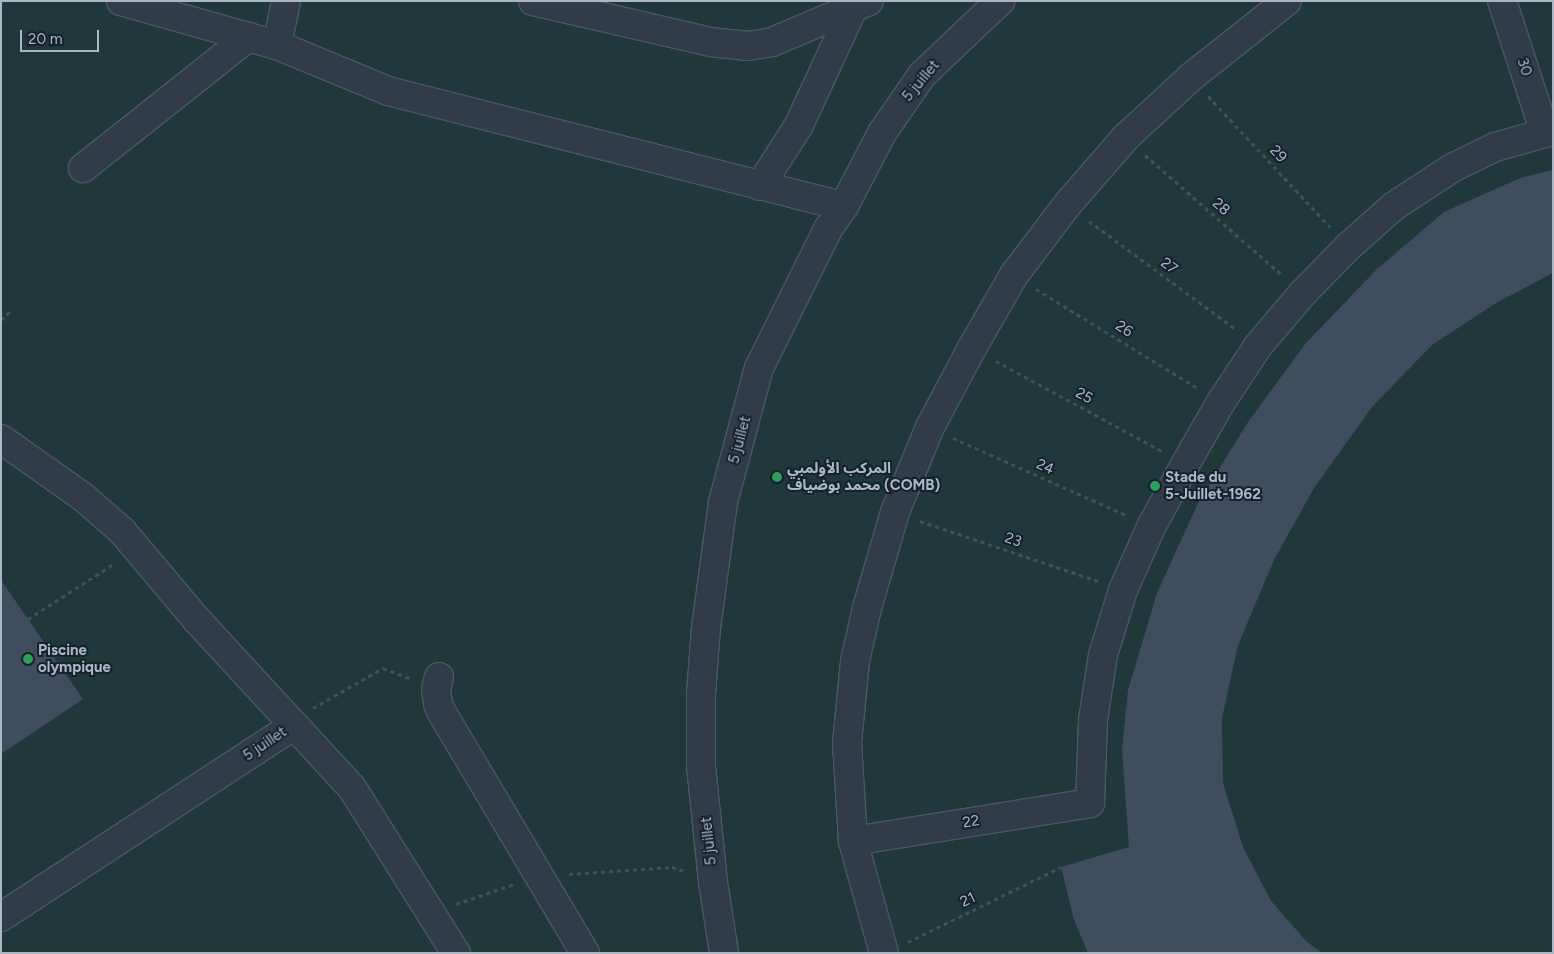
<!DOCTYPE html>
<meta charset="utf-8">
<style>
body{margin:0}
#map{position:relative;width:1554px;height:954px;overflow:hidden;background:#1e2a39;font-family:Figtree,"Noto Sans Arabic",sans-serif}
div>[style]{position:absolute}
.green>*{inset:0;background:#20383a}
.building>*{inset:0;background:#3f4d5e}
.path>*{height:3px;margin-top:-1.5px;transform-origin:0;background:repeating-linear-gradient(90deg,#3e5557 0 4px,transparent 0 8px)}
.roads{filter:drop-shadow(1px 0 #4d5764) drop-shadow(-1px 0 #4d5764) drop-shadow(0 1px #4d5764) drop-shadow(0 -1px #4d5764)}
.minor>*{height:28px;margin:-14px;padding:0 14px;transform-origin:14px;border-radius:14px;background:#323c49}
.dots>*{width:14px;height:14px;translate:-50% -50%;box-sizing:border-box;border:2px solid #18212e;border-radius:50%}
span{translate:-50% -50%;white-space:nowrap;text-align:center;line-height:1.15;-webkit-text-stroke:4px #18212e;paint-order:stroke}
.street-label{font-size:15px;color:#acb7c6}
.poi-label{font-size:15px;color:#acb7c6;font-weight:700}
.left{translate:0 -50%;text-align:left}
.frame{position:absolute;inset:0;border:2px solid #acb7c6;pointer-events:none}
.scale{position:absolute;left:20px;top:30px;width:79px;height:22px;box-sizing:border-box;border:2px solid #acb7c6;border-top:0;padding-left:6px;font-size:15px;line-height:18px;white-space:nowrap;color:#acb7c6;-webkit-text-stroke:4px #18212e;paint-order:stroke}
</style>
<div id="map">
<div class="green">
<div style="clip-path:polygon(1px 1px,1553px 1px,1553px 953px,1px 953px)"></div>
</div>
<div class="building">
<div style="clip-path:polygon(1553px 170px,1553px 273px,1496px 303px,1432px 345px,1372px 407px,1314px 488px,1274px 560px,1238px 645px,1222px 718px,1223px 783px,1243px 847px,1271px 901px,1306px 941px,1322px 953px,1088px 953px,1074px 920px,1061px 867px,1129px 847px,1122px 750px,1128px 690px,1157px 593px,1198px 503px,1248px 422px,1306px 343px,1377px 269px,1444px 212px,1520px 178px)"></div>
<div style="clip-path:polygon(1px 580px,83px 699px,1px 754px)"></div>
</div>
<div class="path">
<div style="left:1208px;top:96px;width:179px;rotate:47deg"></div>
<div style="left:1145px;top:155px;width:184px;rotate:41.2deg"></div>
<div style="left:1089px;top:221px;width:184px;rotate:36.4deg"></div>
<div style="left:1036px;top:289px;width:191px;rotate:31.5deg"></div>
<div style="left:1px;top:320px;width:16px;rotate:-43deg"></div>
<div style="left:996px;top:361px;width:189px;rotate:28.5deg"></div>
<div style="left:953px;top:438px;width:192px;rotate:24deg"></div>
<div style="left:920px;top:521px;width:188px;rotate:18.6deg"></div>
<div style="left:28px;top:619px;width:103px;rotate:-32.8deg"></div>
<div style="left:313px;top:708px;width:81px;rotate:-29.7deg"></div>
<div style="left:383px;top:668px;width:31px;rotate:21deg"></div>
<div style="left:569px;top:874px;width:103px;rotate:-3.9deg"></div>
<div style="left:672px;top:867px;width:13px;rotate:18deg"></div>
<div style="left:456px;top:904px;width:61px;rotate:-19deg"></div>
<div style="left:908px;top:942px;width:170px;rotate:-26.1deg"></div>
</div>
<div class="roads">
<div class="minor">
<div style="left:121px;top:1px;width:162px;rotate:15.8deg"></div>
<div style="left:277px;top:45px;width:120px;rotate:22.5deg"></div>
<div style="left:388px;top:91px;width:470px;rotate:14.2deg"></div>
<div style="left:533px;top:1px;width:182px;rotate:13deg"></div>
<div style="left:710px;top:42px;width:38px;rotate:6deg"></div>
<div style="left:748px;top:46px;width:24px;rotate:-9deg"></div>
<div style="left:772px;top:42px;width:105px;rotate:-22.9deg"></div>
<div style="left:277px;top:45px;width:45px;rotate:-78.4deg"></div>
<div style="left:83px;top:168px;width:211px;rotate:-38.4deg"></div>
<div style="left:760px;top:186px;width:72px;rotate:-57.4deg"></div>
<div style="left:799px;top:125px;width:129px;rotate:-65.2deg"></div>
<div style="left:1px;top:439px;width:100px;rotate:35.3deg"></div>
<div style="left:83px;top:497px;width:52px;rotate:41.1deg"></div>
<div style="left:122px;top:531px;width:116px;rotate:49.9deg"></div>
<div style="left:197px;top:620px;width:143px;rotate:47.3deg"></div>
<div style="left:439px;top:677px;width:12px;rotate:104deg"></div>
<div style="left:436px;top:689px;width:15px;rotate:82deg"></div>
<div style="left:438px;top:704px;width:10px;rotate:66deg"></div>
<div style="left:442px;top:713px;width:279px;rotate:59.2deg"></div>
<div style="left:853px;top:841px;width:240px;rotate:-9.1deg"></div>
<div style="left:1090px;top:803px;width:83px;rotate:-87.9deg"></div>
<div style="left:1093px;top:720px;width:66px;rotate:-81.3deg"></div>
<div style="left:1103px;top:655px;width:68px;rotate:-72.9deg"></div>
<div style="left:1123px;top:590px;width:69px;rotate:-66deg"></div>
<div style="left:1151px;top:527px;width:73px;rotate:-61.3deg"></div>
<div style="left:1186px;top:463px;width:70px;rotate:-60.2deg"></div>
<div style="left:1221px;top:402px;width:67px;rotate:-56.5deg"></div>
<div style="left:1258px;top:346px;width:70px;rotate:-49.7deg"></div>
<div style="left:1303px;top:293px;width:64px;rotate:-45.6deg"></div>
<div style="left:1348px;top:247px;width:62px;rotate:-41.7deg"></div>
<div style="left:1394px;top:206px;width:69px;rotate:-33.2deg"></div>
<div style="left:1452px;top:168px;width:48px;rotate:-26deg"></div>
<div style="left:1495px;top:147px;width:52px;rotate:-15.6deg"></div>
<div style="left:1545px;top:133px;width:139px;rotate:-108deg"></div>
<div style="left:1px;top:917px;width:350px;rotate:-33.2deg"></div>
<div style="left:294px;top:725px;width:86px;rotate:47.4deg"></div>
<div style="left:352px;top:788px;width:195px;rotate:57.8deg"></div>
<div style="left:724px;top:953px;width:72px;rotate:-98.8deg"></div>
<div style="left:713px;top:882px;width:117px;rotate:-95.9deg"></div>
<div style="left:701px;top:766px;width:72px;rotate:-90deg"></div>
<div style="left:701px;top:694px;width:66px;rotate:-85.7deg"></div>
<div style="left:706px;top:628px;width:127px;rotate:-82.3deg"></div>
<div style="left:723px;top:502px;width:139px;rotate:-75deg"></div>
<div style="left:759px;top:368px;width:155px;rotate:-63.6deg"></div>
<div style="left:828px;top:229px;width:28px;rotate:-55deg"></div>
<div style="left:844px;top:206px;width:82px;rotate:-62.5deg"></div>
<div style="left:882px;top:133px;width:70px;rotate:-55.4deg"></div>
<div style="left:922px;top:75px;width:108px;rotate:-43.5deg"></div>
<div style="left:884px;top:953px;width:116px;rotate:-105.5deg"></div>
<div style="left:853px;top:841px;width:98px;rotate:-93.5deg"></div>
<div style="left:847px;top:743px;width:82px;rotate:-84.4deg"></div>
<div style="left:855px;top:661px;width:54px;rotate:-77.2deg"></div>
<div style="left:867px;top:608px;width:100px;rotate:-73.7deg"></div>
<div style="left:895px;top:512px;width:92px;rotate:-67.6deg"></div>
<div style="left:930px;top:427px;width:89px;rotate:-62deg"></div>
<div style="left:972px;top:348px;width:84px;rotate:-60.1deg"></div>
<div style="left:1014px;top:275px;width:88px;rotate:-52.9deg"></div>
<div style="left:1067px;top:205px;width:89px;rotate:-49.1deg"></div>
<div style="left:1125px;top:138px;width:90px;rotate:-42.7deg"></div>
<div style="left:1191px;top:77px;width:122px;rotate:-38.4deg"></div>
</div>
</div>
<div class="dots">
<div style="left:777px;top:477px;background:#2e9e5b"></div>
<div style="left:1155px;top:486px;background:#2e9e5b"></div>
<div style="left:28px;top:659px;background:#2e9e5b"></div>
</div>
<div class="street-label">
<span style="left:1524px;top:67px;rotate:72deg">30</span>
<span style="left:921px;top:81px;rotate:-50deg">5 juillet</span>
<span style="left:1278px;top:154px;rotate:47deg">29</span>
<span style="left:1221px;top:207px;rotate:41deg">28</span>
<span style="left:1169px;top:266px;rotate:36deg">27</span>
<span style="left:1124px;top:329px;rotate:32deg">26</span>
<span style="left:1084px;top:396px;rotate:28deg">25</span>
<span style="left:740px;top:440px;rotate:-75deg">5 juillet</span>
<span style="left:1045px;top:467px;rotate:24deg">24</span>
<span style="left:1013px;top:540px;rotate:19deg">23</span>
<span style="left:265px;top:744px;rotate:-34deg">5 juillet</span>
<span style="left:971px;top:822px;rotate:-9deg">22</span>
<span style="left:709px;top:841px;rotate:-96deg">5 juillet</span>
<span style="left:968px;top:900px;rotate:-26deg">21</span>
</div>
<div class="poi-label">
<span class="left" style="left:787px;top:477px">المركب الأولمبي<br>محمد بوضياف (COMB)</span>
<span class="left" style="left:1165px;top:486px">Stade du<br>5-Juillet-1962</span>
<span class="left" style="left:38px;top:659px">Piscine<br>olympique</span>
</div>
<div class="frame"></div>
<div class="scale">20 m</div>
</div>
